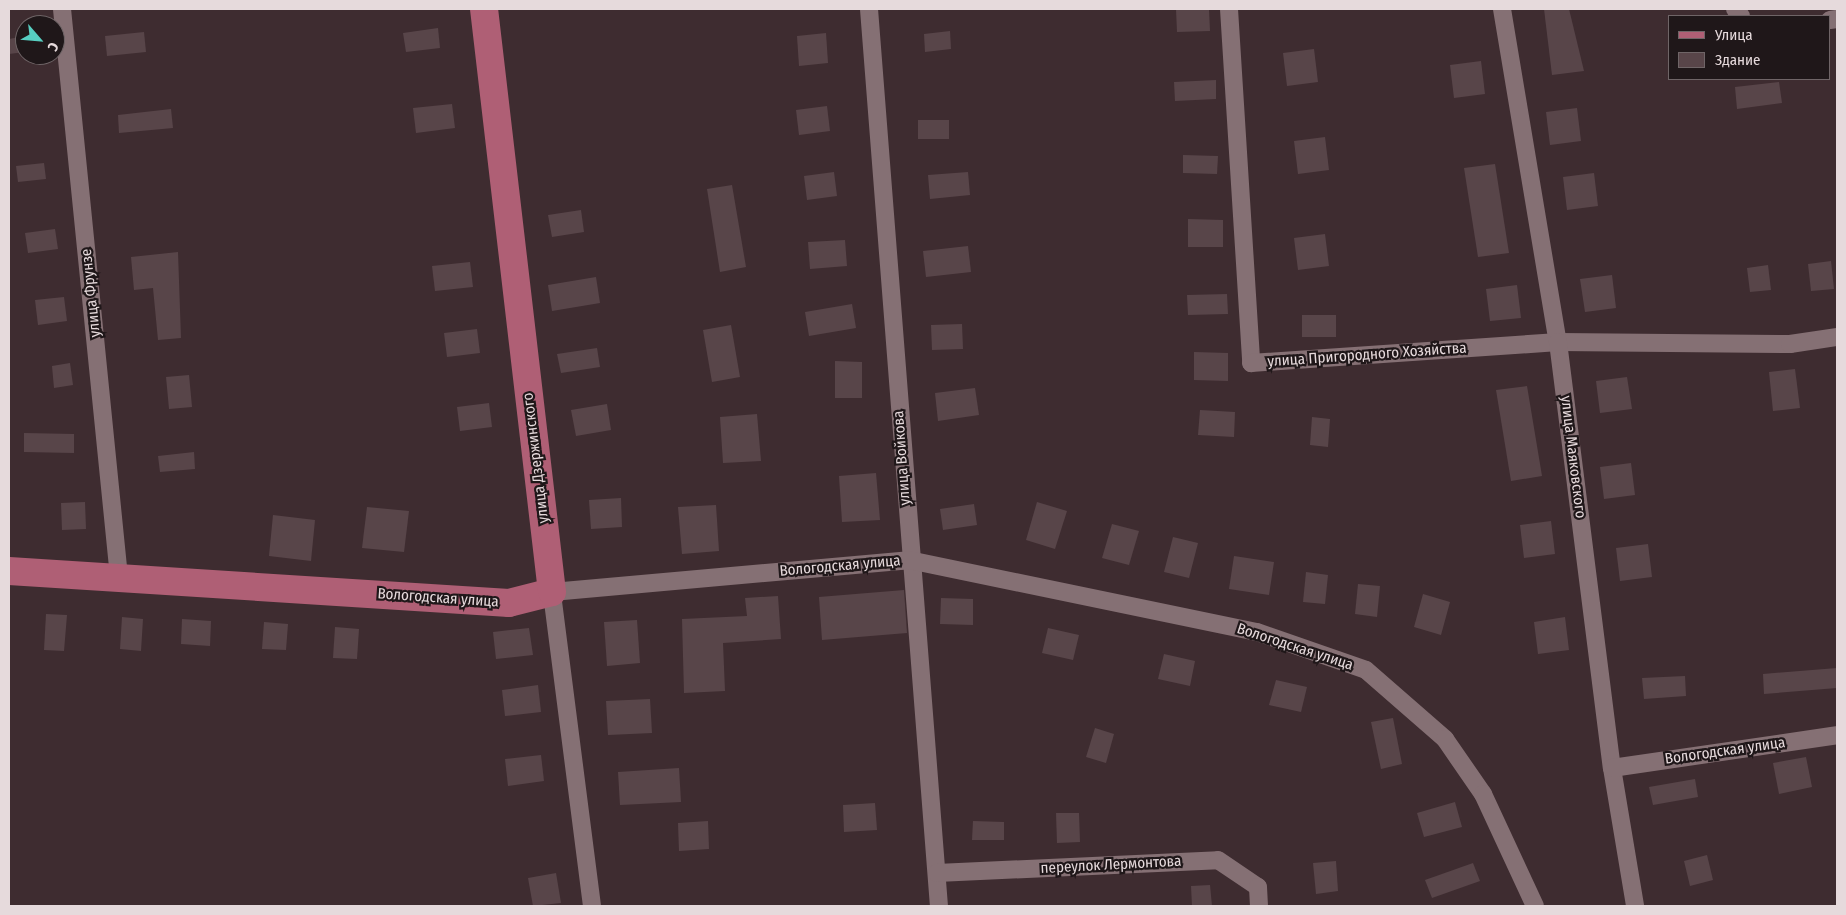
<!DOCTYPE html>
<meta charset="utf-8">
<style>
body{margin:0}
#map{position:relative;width:1846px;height:915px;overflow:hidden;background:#3e2c30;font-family:"Fira Sans Condensed",sans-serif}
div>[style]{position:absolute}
.building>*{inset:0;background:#584549}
.minor>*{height:18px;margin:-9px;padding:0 9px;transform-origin:9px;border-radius:9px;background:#857074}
.primary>*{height:28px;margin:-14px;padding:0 14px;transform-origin:14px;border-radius:14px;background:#af5f75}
span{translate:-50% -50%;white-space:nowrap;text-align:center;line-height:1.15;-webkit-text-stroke:4.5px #1f1719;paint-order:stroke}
.street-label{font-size:15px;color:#e6dadc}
.frame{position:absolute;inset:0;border:10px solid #e6dadc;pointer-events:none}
.legend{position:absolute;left:1668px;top:15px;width:162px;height:65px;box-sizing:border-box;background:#1f1719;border:1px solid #6f6567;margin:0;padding:6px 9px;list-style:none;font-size:15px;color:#e6dadc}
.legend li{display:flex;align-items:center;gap:10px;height:25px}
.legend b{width:25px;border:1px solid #6f6567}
.north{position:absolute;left:15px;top:15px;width:50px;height:50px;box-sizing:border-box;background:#1f1719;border:1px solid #6f6567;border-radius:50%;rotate:117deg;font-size:14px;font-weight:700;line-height:20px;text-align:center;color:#e6dadc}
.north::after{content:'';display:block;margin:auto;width:18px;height:22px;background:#57cec1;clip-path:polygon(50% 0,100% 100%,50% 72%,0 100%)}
</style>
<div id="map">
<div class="building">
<div style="clip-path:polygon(1176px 9px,1209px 9px,1210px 31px,1177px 32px)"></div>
<div style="clip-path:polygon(1544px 9px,1569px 9px,1584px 71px,1552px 75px)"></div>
<div style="clip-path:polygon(438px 28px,440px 48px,406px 52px,403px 33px)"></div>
<div style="clip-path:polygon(950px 31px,951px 49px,925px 52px,924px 34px)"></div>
<div style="clip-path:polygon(144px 32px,146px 52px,107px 56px,105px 36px)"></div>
<div style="clip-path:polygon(826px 33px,828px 63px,799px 66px,797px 36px)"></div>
<div style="clip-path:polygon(25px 36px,25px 52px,9px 54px,9px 39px)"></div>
<div style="clip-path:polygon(1314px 49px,1318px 82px,1287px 86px,1283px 53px)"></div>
<div style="clip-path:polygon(1481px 61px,1485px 94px,1454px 98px,1450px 65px)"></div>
<div style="clip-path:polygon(1216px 80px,1216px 99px,1175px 101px,1174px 82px)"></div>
<div style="clip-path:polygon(1779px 82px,1782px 103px,1737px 109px,1735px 87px)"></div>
<div style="clip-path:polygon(452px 104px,455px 128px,416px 133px,413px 108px)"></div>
<div style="clip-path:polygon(827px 106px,830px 131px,799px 135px,796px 110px)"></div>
<div style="clip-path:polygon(1577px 108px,1581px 141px,1550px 145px,1546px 112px)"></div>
<div style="clip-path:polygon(171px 109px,173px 128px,119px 133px,118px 115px)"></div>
<div style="clip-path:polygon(918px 120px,949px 120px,949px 139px,918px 139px)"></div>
<div style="clip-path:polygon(1325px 137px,1329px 170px,1298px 174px,1294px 141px)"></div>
<div style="clip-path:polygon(1183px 155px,1218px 156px,1217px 174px,1183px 173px)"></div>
<div style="clip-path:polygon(44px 163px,46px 179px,18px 182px,16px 166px)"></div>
<div style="clip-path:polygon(1495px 164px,1509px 253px,1478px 257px,1464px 168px)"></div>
<div style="clip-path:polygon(834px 172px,837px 196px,807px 200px,804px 176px)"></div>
<div style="clip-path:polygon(968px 172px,970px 195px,930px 199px,928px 175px)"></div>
<div style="clip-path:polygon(1594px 173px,1598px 206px,1567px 210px,1563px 177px)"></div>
<div style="clip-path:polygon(732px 185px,746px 267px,720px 272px,707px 189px)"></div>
<div style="clip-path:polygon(581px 210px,584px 232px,552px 237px,548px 215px)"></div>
<div style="clip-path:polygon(1188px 219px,1223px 220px,1223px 247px,1188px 247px)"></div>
<div style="clip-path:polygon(55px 229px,58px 249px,28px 253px,25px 233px)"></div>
<div style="clip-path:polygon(1325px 234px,1329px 266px,1298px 270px,1294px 238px)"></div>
<div style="clip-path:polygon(845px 240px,847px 266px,810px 269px,808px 242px)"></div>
<div style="clip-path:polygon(968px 246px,971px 272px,926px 277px,923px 251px)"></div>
<div style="clip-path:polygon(178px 252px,181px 338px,158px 340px,153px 288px,134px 290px,131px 257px)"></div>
<div style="clip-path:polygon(1831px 261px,1834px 289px,1811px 291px,1808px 264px)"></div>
<div style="clip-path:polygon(470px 262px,473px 287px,435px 291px,432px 266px)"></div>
<div style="clip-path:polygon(1768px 265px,1771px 290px,1750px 292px,1747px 268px)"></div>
<div style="clip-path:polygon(1612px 275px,1616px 308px,1585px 312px,1580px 279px)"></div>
<div style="clip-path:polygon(596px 277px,600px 303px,552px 311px,548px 285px)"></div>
<div style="clip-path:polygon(1517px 285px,1521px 318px,1490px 321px,1486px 289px)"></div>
<div style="clip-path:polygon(1227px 294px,1228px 314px,1188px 315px,1187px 295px)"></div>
<div style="clip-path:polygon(64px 297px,67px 321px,38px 325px,35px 300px)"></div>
<div style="clip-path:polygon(852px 304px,856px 328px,809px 336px,805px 312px)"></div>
<div style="clip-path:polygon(1302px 315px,1336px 315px,1336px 337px,1302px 337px)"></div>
<div style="clip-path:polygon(962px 324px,963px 349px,932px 350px,931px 325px)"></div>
<div style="clip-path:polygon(731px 325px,740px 377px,712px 382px,703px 330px)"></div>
<div style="clip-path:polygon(477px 329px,480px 353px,447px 357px,444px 333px)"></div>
<div style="clip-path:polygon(597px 348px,600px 367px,561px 373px,557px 354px)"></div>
<div style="clip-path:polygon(1194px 352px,1228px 353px,1228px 381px,1194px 380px)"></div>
<div style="clip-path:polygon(835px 361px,862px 362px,862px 398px,835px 398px)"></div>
<div style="clip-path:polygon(70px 363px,73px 385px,54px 388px,52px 366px)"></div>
<div style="clip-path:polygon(1795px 369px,1800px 408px,1773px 411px,1769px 372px)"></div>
<div style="clip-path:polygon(189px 375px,192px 407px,169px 409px,166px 377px)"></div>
<div style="clip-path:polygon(1627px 377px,1632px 409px,1600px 413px,1596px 381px)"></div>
<div style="clip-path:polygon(1527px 386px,1542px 476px,1511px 481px,1496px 390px)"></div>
<div style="clip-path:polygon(975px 388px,979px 415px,938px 421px,935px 393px)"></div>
<div style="clip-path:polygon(489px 403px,492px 427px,460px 431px,457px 407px)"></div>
<div style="clip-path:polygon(607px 404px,611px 430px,576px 436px,571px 410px)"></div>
<div style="clip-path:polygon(1200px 410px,1235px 412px,1234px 437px,1198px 435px)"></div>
<div style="clip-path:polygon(757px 414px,761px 461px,723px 463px,720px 417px)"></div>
<div style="clip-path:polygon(1312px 417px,1330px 419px,1328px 447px,1310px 445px)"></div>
<div style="clip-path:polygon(24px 433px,74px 434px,74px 453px,24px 452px)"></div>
<div style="clip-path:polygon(194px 452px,195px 469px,160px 472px,158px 456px)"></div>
<div style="clip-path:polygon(1631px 463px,1635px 495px,1604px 499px,1600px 467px)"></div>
<div style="clip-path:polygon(876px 473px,880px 520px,842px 522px,839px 476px)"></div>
<div style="clip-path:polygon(621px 498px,622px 527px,591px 529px,589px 500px)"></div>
<div style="clip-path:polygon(85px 502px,86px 529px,62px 530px,61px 503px)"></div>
<div style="clip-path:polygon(1037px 502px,1067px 511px,1055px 549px,1026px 540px)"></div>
<div style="clip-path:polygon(974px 504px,977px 525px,943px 530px,940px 509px)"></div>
<div style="clip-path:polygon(716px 505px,719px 551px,682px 554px,678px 507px)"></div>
<div style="clip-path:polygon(367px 507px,409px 511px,404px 552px,362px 548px)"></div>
<div style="clip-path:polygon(273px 515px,315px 520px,311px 561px,269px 556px)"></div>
<div style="clip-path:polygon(1551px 521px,1555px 554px,1524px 558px,1520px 525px)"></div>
<div style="clip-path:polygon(1112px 524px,1139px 531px,1129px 565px,1102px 558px)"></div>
<div style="clip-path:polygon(1173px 537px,1198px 543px,1189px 578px,1164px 572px)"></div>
<div style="clip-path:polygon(1648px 544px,1652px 577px,1620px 581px,1616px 548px)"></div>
<div style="clip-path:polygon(1234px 556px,1274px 562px,1269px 595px,1229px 589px)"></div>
<div style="clip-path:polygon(1306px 572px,1328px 575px,1325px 604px,1303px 602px)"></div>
<div style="clip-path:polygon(1358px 584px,1380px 586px,1377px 617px,1355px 614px)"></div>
<div style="clip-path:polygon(904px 590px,907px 633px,822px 640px,819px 597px)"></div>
<div style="clip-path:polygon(1423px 594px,1450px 602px,1441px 635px,1414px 627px)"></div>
<div style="clip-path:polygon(778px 596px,781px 639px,723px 643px,725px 691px,684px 693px,682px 619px,747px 616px,745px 598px)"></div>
<div style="clip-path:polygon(941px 598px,973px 599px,973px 625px,940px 624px)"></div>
<div style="clip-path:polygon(46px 614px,67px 615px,64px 651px,44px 650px)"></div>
<div style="clip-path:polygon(122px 617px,143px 619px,141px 651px,120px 649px)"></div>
<div style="clip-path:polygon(1565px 617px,1569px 650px,1538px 654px,1534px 622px)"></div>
<div style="clip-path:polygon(182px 619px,211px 621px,210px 646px,181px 644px)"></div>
<div style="clip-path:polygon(637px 620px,640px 663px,607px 666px,604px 622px)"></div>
<div style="clip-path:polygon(264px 622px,288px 624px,286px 650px,262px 649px)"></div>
<div style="clip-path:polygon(335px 627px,359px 629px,357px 659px,333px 658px)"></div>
<div style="clip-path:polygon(529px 628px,533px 655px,496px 659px,493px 632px)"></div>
<div style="clip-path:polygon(1048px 628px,1079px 635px,1073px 660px,1042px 653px)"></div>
<div style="clip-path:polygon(1164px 654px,1195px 661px,1190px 686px,1158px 679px)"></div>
<div style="clip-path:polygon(1837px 668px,1837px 688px,1764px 694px,1763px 674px)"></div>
<div style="clip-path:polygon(1685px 676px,1686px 696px,1644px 699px,1642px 678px)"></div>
<div style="clip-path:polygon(1276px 680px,1307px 687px,1301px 712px,1269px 705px)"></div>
<div style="clip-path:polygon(538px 685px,541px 712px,505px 716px,502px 690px)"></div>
<div style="clip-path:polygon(650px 699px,652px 733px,608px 735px,606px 701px)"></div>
<div style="clip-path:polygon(1393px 718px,1402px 764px,1381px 769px,1371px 722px)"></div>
<div style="clip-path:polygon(1095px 728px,1114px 734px,1106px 763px,1086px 757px)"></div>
<div style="clip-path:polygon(541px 755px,544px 781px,508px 786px,505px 759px)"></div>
<div style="clip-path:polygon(1806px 757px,1812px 787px,1779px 794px,1773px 763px)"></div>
<div style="clip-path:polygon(679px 768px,681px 802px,620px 805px,618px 772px)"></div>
<div style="clip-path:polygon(1695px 779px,1698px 797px,1653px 805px,1649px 787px)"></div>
<div style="clip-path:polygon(1455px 802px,1462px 827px,1424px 837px,1417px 813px)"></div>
<div style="clip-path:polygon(875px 803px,877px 830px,844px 832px,843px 805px)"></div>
<div style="clip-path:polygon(1056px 813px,1079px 813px,1080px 842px,1057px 843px)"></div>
<div style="clip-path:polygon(708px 821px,709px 849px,679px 851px,678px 823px)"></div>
<div style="clip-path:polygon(973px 821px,1004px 822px,1004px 840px,972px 840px)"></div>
<div style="clip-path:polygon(1707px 855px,1713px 880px,1690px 886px,1684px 861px)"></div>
<div style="clip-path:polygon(1336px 861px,1338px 891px,1316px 894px,1313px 863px)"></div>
<div style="clip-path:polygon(1473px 863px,1480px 881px,1432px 898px,1425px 880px)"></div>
<div style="clip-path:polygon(556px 873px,561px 903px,533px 906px,528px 878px)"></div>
<div style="clip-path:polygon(1210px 885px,1212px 906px,1192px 906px,1191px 886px)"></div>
</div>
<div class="minor">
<div style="left:62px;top:9px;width:571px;rotate:84.27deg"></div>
<div style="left:869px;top:9px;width:900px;rotate:85.54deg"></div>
<div style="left:1229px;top:9px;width:355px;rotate:86.4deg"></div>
<div style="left:1251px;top:363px;width:308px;rotate:-3.9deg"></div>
<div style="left:1558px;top:342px;width:232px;rotate:0.5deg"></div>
<div style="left:1790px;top:344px;width:48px;rotate:-8.5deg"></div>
<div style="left:1502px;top:9px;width:338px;rotate:80.5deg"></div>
<div style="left:1558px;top:342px;width:429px;rotate:82.8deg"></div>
<div style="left:1612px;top:768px;width:140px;rotate:80.5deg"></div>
<div style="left:1735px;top:9px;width:9px;rotate:49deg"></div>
<div style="left:1830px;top:20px;width:7px;rotate:-8deg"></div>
<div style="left:1612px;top:768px;width:227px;rotate:-8.3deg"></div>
<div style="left:937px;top:873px;width:281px;rotate:-2.6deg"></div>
<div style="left:1218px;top:860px;width:48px;rotate:34deg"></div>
<div style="left:1258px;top:887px;width:19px;rotate:87deg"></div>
<div style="left:592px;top:906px;width:317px;rotate:-97.3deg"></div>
<div style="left:552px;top:592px;width:358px;rotate:-5.1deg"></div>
<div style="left:909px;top:560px;width:355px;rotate:11.7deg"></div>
<div style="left:1257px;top:632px;width:115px;rotate:19.2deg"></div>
<div style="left:1366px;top:670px;width:105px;rotate:41.1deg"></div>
<div style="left:1445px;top:739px;width:67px;rotate:55.4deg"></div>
<div style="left:1483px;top:794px;width:123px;rotate:65.1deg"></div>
</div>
<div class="primary">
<div style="left:9px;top:571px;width:501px;rotate:3.66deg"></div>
<div style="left:509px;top:603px;width:44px;rotate:-14.3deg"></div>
<div style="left:552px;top:592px;width:587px;rotate:-96.65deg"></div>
</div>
<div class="street-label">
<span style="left:91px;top:293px;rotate:-96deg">улица Фрунзе</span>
<span style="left:1367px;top:355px;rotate:-4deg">улица Пригородного Хозяйства</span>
<span style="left:1573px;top:457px;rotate:83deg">улица Маяковского</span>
<span style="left:536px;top:458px;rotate:-97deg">улица Дзержинского</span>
<span style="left:902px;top:458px;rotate:-94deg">улица Войкова</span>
<span style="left:840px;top:566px;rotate:-5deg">Вологодская улица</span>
<span style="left:438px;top:598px;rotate:4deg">Вологодская улица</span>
<span style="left:1295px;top:647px;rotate:18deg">Вологодская улица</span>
<span style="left:1725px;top:751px;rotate:-8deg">Вологодская улица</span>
<span style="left:1111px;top:865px;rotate:-3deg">переулок Лермонтова</span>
</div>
<div class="frame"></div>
<ul class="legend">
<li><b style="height:6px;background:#af5f75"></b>Улица</li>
<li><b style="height:14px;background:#584549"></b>Здание</li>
</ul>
<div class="north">С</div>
</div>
